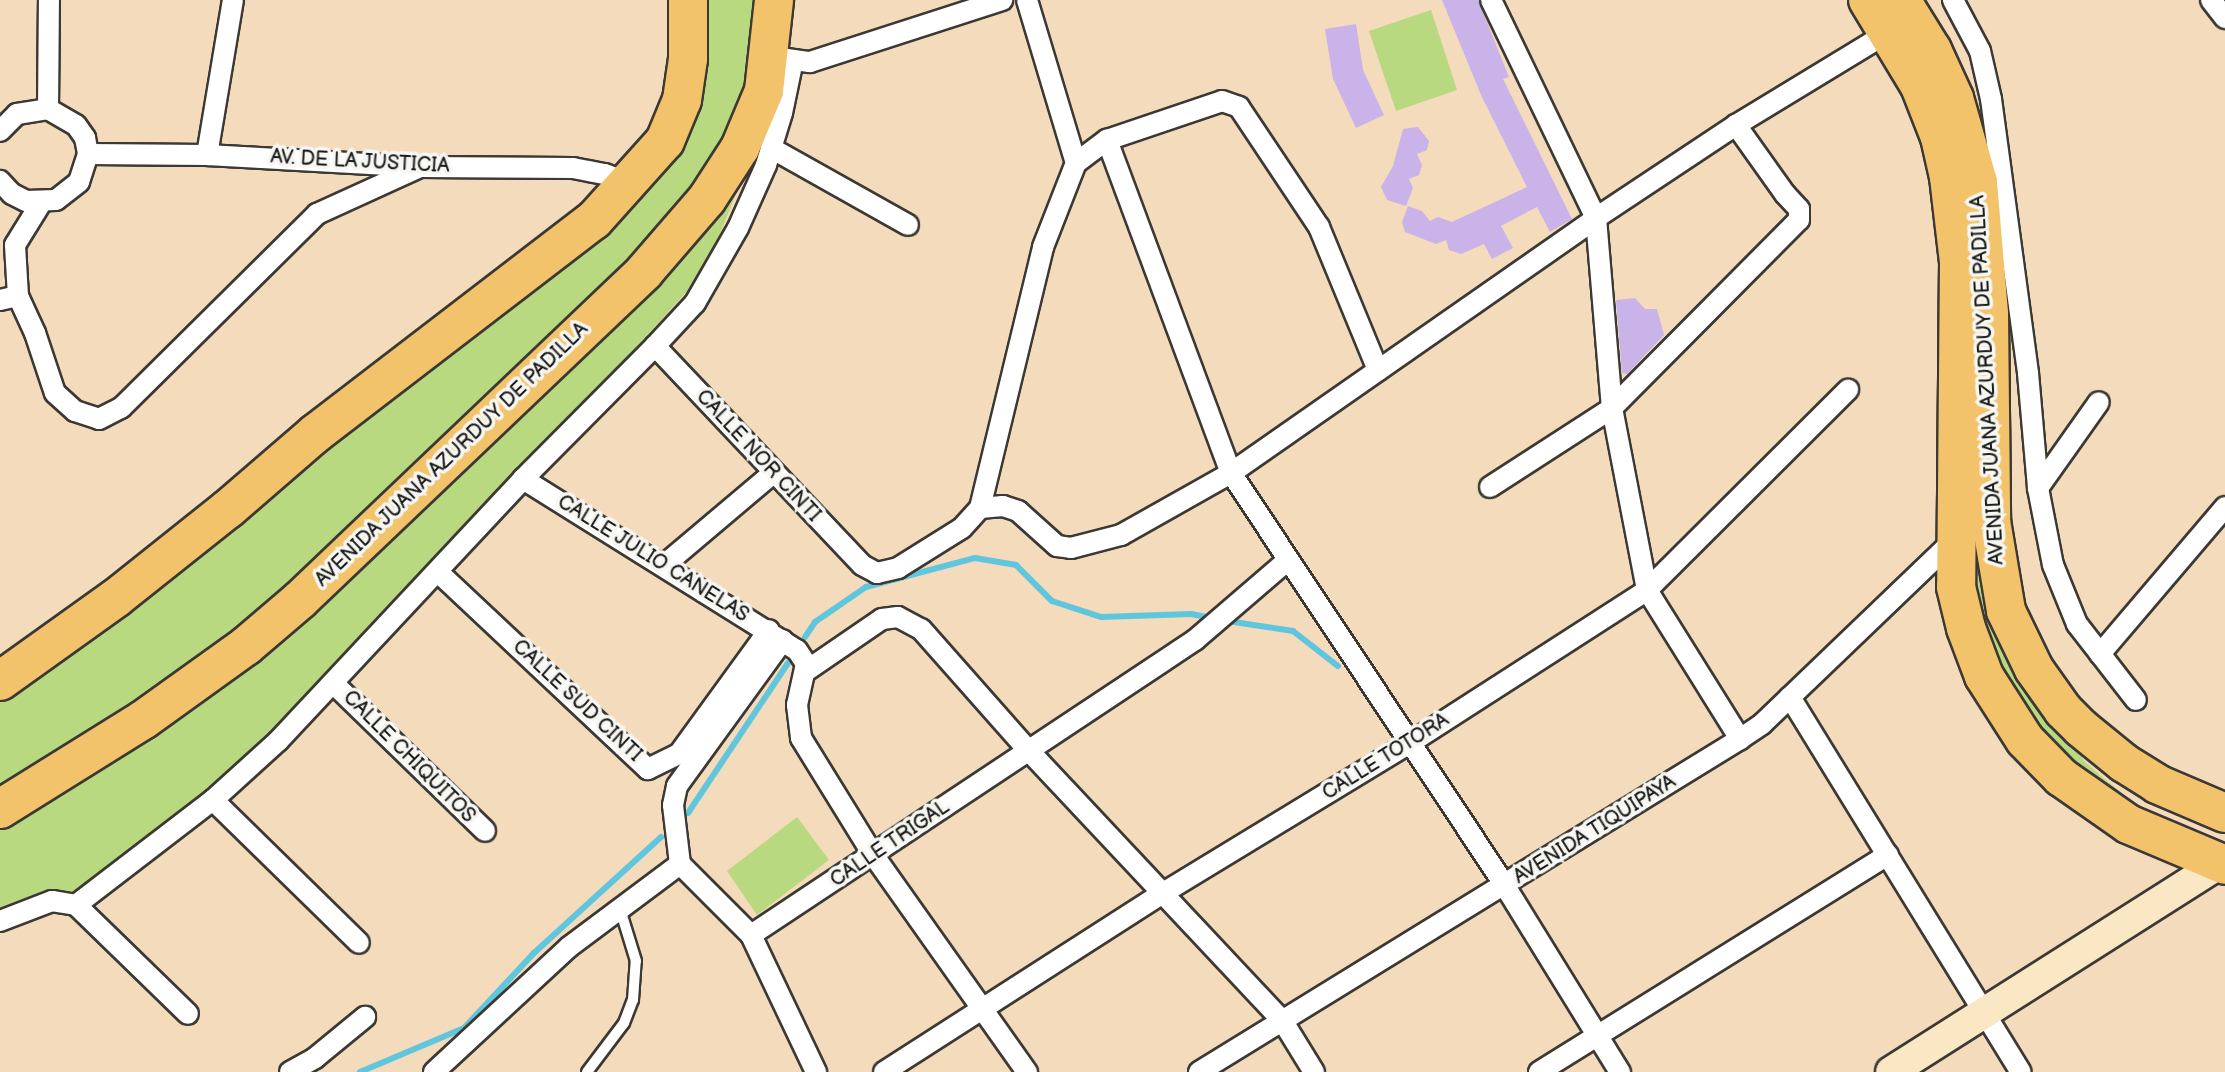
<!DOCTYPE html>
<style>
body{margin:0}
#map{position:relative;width:2225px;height:1072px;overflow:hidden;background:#f3dbbc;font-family:"Balsamiq Sans",sans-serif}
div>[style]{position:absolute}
.green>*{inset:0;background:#b8d980}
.stream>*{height:6px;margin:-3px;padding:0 3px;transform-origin:3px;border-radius:3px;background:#60c6dd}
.building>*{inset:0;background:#c9b3e9}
.roads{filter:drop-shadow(2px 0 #3c3934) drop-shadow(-2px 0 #3c3934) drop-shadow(0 2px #3c3934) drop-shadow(0 -2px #3c3934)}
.lane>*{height:10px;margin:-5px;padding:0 5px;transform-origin:5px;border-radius:5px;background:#fff}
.street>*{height:20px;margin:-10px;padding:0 10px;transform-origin:10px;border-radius:10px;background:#fff}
.secondary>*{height:30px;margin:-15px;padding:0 15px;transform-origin:15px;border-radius:15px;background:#fae7c3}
.highway>*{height:38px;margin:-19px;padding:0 19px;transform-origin:19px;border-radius:19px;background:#f2c36a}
span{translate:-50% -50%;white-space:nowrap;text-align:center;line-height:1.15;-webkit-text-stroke:7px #f6f6f2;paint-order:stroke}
.street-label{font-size:20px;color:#1c1c1c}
</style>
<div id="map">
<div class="green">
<div style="clip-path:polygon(699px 0,758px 0,752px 73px,735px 123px,711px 167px,608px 287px,206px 663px,0 788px,0 697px,623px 208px)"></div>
<div style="clip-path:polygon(1431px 10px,1457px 90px,1396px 111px,1369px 31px)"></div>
<div style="clip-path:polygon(738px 189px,719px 236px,691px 287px,414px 590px,283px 723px,228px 776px,79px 894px,62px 893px,0 914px,0 824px,211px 697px,275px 645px,658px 287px)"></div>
<div style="clip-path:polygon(1979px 376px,1980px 501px,2072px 741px,2084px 761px,2101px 776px,2139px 807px,2161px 818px,2142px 817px,2033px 733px,1972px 611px)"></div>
<div style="clip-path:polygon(797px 817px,829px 860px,757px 915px,727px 871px)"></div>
</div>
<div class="stream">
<div style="left:1227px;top:621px;width:67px;rotate:8.6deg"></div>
<div style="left:1293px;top:631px;width:57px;rotate:37.9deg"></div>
<div style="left:805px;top:637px;width:18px;rotate:-56deg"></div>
<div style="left:815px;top:622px;width:62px;rotate:-34.5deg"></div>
<div style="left:866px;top:587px;width:113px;rotate:-14.9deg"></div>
<div style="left:975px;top:558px;width:42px;rotate:9.7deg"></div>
<div style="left:1016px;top:565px;width:51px;rotate:45deg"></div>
<div style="left:1052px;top:601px;width:52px;rotate:18.1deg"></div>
<div style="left:1101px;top:617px;width:90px;rotate:-1.9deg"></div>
<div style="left:1191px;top:614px;width:21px;rotate:11deg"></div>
<div style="left:688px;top:813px;width:180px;rotate:-56.3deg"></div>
<div style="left:360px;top:1072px;width:113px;rotate:-22.9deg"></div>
<div style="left:464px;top:1028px;width:103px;rotate:-47deg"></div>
<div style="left:534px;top:953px;width:172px;rotate:-42.4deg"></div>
</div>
<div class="building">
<div style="clip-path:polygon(1442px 0,1478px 0,1509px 77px,1503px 79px,1572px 219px,1550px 232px,1537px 207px,1501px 226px,1513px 248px,1492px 259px,1484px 244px,1461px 254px,1449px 250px,1446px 240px,1436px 244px,1405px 232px,1402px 222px,1408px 206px,1422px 211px,1430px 221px,1438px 217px,1452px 222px,1527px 187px,1481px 95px)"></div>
<div style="clip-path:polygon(1356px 24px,1363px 70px,1384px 115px,1356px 128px,1333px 79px,1325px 29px)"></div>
<div style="clip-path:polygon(1418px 127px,1429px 141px,1427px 150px,1417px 154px,1422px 165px,1419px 175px,1409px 179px,1413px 188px,1406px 206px,1387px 200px,1381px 187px,1393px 166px,1403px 129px)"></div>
<div style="clip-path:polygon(1635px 298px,1645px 309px,1657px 309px,1664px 335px,1627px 374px,1622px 373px,1616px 300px)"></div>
</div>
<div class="roads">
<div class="lane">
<div style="left:587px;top:1072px;width:61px;rotate:-52.9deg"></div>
<div style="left:624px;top:1023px;width:25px;rotate:-69deg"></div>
<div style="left:633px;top:1000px;width:39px;rotate:-86deg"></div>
<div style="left:636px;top:961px;width:54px;rotate:-107.1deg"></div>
</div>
<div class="street">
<div style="left:1027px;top:0;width:170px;rotate:73.3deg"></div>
<div style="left:1491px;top:0;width:242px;rotate:64.3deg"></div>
<div style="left:1596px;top:218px;width:191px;rotate:85.2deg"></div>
<div style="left:1612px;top:408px;width:185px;rotate:79.1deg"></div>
<div style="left:1647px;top:590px;width:176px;rotate:58deg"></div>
<div style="left:1953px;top:0;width:58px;rotate:62.1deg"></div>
<div style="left:1980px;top:51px;width:49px;rotate:77.1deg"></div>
<div style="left:1991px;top:99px;width:276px;rotate:82.3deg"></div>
<div style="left:2028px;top:373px;width:115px;rotate:85deg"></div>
<div style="left:2038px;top:488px;width:78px;rotate:79deg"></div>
<div style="left:2053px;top:565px;width:64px;rotate:67.9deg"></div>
<div style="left:2077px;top:624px;width:96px;rotate:52.2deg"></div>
<div style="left:2211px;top:0;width:23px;rotate:52deg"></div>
<div style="left:780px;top:58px;width:30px;rotate:8deg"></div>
<div style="left:810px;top:62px;width:202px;rotate:-17.9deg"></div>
<div style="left:48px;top:109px;width:109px;rotate:-89.5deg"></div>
<div style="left:0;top:131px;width:24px;rotate:-45deg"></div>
<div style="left:17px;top:114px;width:31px;rotate:-9deg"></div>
<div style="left:48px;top:109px;width:32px;rotate:30deg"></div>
<div style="left:76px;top:125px;width:16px;rotate:55deg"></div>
<div style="left:85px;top:138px;width:16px;rotate:79deg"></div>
<div style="left:88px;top:154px;width:29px;rotate:108deg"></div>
<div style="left:79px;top:182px;width:29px;rotate:142deg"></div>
<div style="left:56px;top:200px;width:30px;rotate:178deg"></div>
<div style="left:26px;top:201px;width:16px;rotate:-153deg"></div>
<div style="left:12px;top:194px;width:18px;rotate:-133deg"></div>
<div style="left:1107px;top:140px;width:355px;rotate:69.6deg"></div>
<div style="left:1231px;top:473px;width:496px;rotate:56.4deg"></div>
<div style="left:1505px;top:886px;width:219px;rotate:58.3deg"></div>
<div style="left:771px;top:148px;width:157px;rotate:29.3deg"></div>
<div style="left:88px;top:154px;width:119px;rotate:0.5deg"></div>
<div style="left:207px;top:155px;width:213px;rotate:3.2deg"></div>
<div style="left:420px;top:167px;width:153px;rotate:0.4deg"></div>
<div style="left:573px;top:168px;width:33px;rotate:11deg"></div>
<div style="left:605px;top:174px;width:26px;rotate:21deg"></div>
<div style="left:207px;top:155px;width:157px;rotate:-80.5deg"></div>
<div style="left:18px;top:296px;width:41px;rotate:65.3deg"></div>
<div style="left:35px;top:333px;width:63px;rotate:71.6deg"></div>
<div style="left:55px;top:393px;width:27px;rotate:42deg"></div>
<div style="left:75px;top:411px;width:25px;rotate:18deg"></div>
<div style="left:99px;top:419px;width:25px;rotate:-27deg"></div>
<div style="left:121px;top:408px;width:276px;rotate:-44.7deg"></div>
<div style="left:317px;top:214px;width:113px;rotate:-24.5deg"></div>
<div style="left:0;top:300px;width:18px;rotate:-13deg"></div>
<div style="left:18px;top:296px;width:51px;rotate:-93.4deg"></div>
<div style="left:15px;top:245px;width:49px;rotate:-58.2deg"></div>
<div style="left:655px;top:346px;width:301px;rotate:46.6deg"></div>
<div style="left:862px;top:565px;width:17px;rotate:28deg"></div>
<div style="left:877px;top:573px;width:22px;rotate:-13deg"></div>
<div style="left:898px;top:568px;width:75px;rotate:-32deg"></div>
<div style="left:962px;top:528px;width:27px;rotate:-48deg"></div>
<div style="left:980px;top:508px;width:268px;rotate:-76.4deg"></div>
<div style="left:1043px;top:247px;width:90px;rotate:-68.6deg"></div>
<div style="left:1076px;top:163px;width:39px;rotate:-37deg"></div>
<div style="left:1107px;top:140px;width:121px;rotate:-18.7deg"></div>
<div style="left:1222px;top:101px;width:18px;rotate:19deg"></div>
<div style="left:1239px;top:107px;width:144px;rotate:56.3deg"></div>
<div style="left:1319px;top:227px;width:155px;rotate:67.6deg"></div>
<div style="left:523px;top:479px;width:323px;rotate:32deg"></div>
<div style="left:797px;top:650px;width:17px;rotate:57deg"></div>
<div style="left:806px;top:664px;width:42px;rotate:102.4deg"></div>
<div style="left:797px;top:705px;width:33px;rotate:83deg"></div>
<div style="left:801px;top:738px;width:139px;rotate:58.3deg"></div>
<div style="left:874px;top:856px;width:265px;rotate:54.7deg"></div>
<div style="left:1490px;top:487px;width:145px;rotate:-32.9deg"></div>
<div style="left:1612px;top:408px;width:265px;rotate:-45.2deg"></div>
<div style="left:1799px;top:220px;width:11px;rotate:-90deg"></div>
<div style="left:1799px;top:209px;width:21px;rotate:-133deg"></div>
<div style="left:1785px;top:194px;width:85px;rotate:-125.4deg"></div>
<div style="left:2038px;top:488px;width:105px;rotate:-54.7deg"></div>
<div style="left:980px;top:508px;width:23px;rotate:-5deg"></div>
<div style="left:1003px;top:506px;width:16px;rotate:18deg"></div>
<div style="left:1018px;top:511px;width:52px;rotate:41.9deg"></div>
<div style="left:1057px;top:546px;width:14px;rotate:8deg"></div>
<div style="left:1071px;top:548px;width:52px;rotate:-14.6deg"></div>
<div style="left:1121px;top:535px;width:126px;rotate:-29.4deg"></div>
<div style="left:1231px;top:473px;width:445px;rotate:-34.9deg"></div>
<div style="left:1596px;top:218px;width:168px;rotate:-33.6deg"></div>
<div style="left:1736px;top:125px;width:179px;rotate:-31.3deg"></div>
<div style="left:663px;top:566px;width:144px;rotate:-40.2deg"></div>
<div style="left:438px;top:572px;width:288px;rotate:43.2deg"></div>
<div style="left:648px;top:769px;width:34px;rotate:-26deg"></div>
<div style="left:679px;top:754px;width:153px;rotate:-54deg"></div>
<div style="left:2100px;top:654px;width:193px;rotate:-49.6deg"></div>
<div style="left:806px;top:671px;width:92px;rotate:-34.4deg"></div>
<div style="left:882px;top:619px;width:16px;rotate:-7deg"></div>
<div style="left:898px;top:617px;width:26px;rotate:28deg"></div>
<div style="left:921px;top:629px;width:163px;rotate:48.5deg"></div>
<div style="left:1029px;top:751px;width:369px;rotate:46.8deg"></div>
<div style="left:1282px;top:1020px;width:61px;rotate:58.4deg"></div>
<div style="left:333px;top:683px;width:212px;rotate:44.2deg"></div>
<div style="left:1790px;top:697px;width:440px;rotate:58.4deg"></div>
<div style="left:213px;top:800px;width:204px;rotate:44.4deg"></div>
<div style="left:680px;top:864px;width:59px;rotate:-96.8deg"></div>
<div style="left:673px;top:805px;width:19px;rotate:-78deg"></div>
<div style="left:677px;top:786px;width:180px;rotate:-54deg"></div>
<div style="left:76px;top:905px;width:156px;rotate:44.2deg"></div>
<div style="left:0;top:921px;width:56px;rotate:-21deg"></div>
<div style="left:52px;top:901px;width:24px;rotate:9deg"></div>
<div style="left:76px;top:905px;width:173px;rotate:-37.5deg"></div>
<div style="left:213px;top:800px;width:88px;rotate:-42.2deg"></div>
<div style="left:278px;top:741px;width:359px;rotate:-46.9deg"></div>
<div style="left:523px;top:479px;width:187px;rotate:-45.2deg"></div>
<div style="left:655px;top:346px;width:59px;rotate:-47.1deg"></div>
<div style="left:695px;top:303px;width:86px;rotate:-60.2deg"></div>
<div style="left:738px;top:228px;width:69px;rotate:-66deg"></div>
<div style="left:766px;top:165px;width:54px;rotate:-72.9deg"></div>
<div style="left:782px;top:113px;width:54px;rotate:-78.3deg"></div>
<div style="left:751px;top:935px;width:533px;rotate:-33.6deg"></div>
<div style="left:1195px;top:640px;width:123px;rotate:-40.7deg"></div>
<div style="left:290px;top:1072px;width:29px;rotate:-29deg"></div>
<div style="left:315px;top:1058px;width:65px;rotate:-39.4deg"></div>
<div style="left:434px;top:1072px;width:184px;rotate:-42.8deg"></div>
<div style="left:569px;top:947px;width:139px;rotate:-36.8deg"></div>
<div style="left:680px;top:864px;width:100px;rotate:45deg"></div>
<div style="left:751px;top:935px;width:152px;rotate:64.6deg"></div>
<div style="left:884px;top:1072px;width:331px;rotate:-32.7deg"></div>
<div style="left:1163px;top:893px;width:289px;rotate:-31.3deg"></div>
<div style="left:1410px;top:743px;width:282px;rotate:-32.8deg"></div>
<div style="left:1647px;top:590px;width:284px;rotate:-44.9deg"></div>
<div style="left:1199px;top:1072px;width:635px;rotate:-31.61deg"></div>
<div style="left:1740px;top:739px;width:27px;rotate:-34deg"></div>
<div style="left:1762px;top:724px;width:267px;rotate:-43.8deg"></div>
<div style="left:1539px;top:1072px;width:411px;rotate:-31.9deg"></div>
</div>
<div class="secondary">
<div style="left:1891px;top:1072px;width:390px;rotate:-32.4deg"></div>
</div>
<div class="highway">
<div style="left:1868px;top:0;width:100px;rotate:58.8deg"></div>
<div style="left:1920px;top:86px;width:55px;rotate:68.6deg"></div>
<div style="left:1940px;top:137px;width:41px;rotate:77.3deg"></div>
<div style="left:1949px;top:177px;width:86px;rotate:83.3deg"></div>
<div style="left:1959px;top:262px;width:325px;rotate:90.5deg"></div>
<div style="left:1956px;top:587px;width:42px;rotate:76.3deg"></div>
<div style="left:1966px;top:628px;width:51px;rotate:69.4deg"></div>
<div style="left:1984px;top:676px;width:76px;rotate:57.4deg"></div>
<div style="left:2025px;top:740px;width:52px;rotate:45.8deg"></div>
<div style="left:2061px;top:777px;width:82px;rotate:35deg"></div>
<div style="left:2128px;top:824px;width:105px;rotate:22.9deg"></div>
<div style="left:1901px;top:0;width:59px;rotate:58.2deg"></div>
<div style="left:1932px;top:50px;width:53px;rotate:65.4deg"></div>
<div style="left:1954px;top:98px;width:87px;rotate:74.1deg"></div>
<div style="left:1978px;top:182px;width:132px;rotate:85.2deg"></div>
<div style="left:1989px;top:314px;width:207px;rotate:89.4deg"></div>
<div style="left:1991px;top:521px;width:91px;rotate:80.5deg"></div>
<div style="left:2006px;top:611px;width:64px;rotate:64.2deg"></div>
<div style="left:2034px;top:669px;width:50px;rotate:54.7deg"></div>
<div style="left:2063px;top:710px;width:25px;rotate:45deg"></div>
<div style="left:2081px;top:728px;width:55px;rotate:39.1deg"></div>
<div style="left:2124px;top:763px;width:39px;rotate:32deg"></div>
<div style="left:2157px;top:784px;width:74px;rotate:23.1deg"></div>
<div style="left:0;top:681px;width:143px;rotate:-35.6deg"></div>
<div style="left:116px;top:598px;width:143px;rotate:-38.5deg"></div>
<div style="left:228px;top:509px;width:116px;rotate:-40.8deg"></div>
<div style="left:316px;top:433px;width:350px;rotate:-37.5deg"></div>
<div style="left:594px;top:220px;width:106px;rotate:-48.1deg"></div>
<div style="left:665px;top:141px;width:44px;rotate:-67.5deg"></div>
<div style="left:682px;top:100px;width:41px;rotate:-81.7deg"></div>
<div style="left:688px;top:59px;width:59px;rotate:-90deg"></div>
<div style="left:0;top:809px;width:168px;rotate:-31.9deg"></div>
<div style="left:143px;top:720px;width:127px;rotate:-35.7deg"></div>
<div style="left:246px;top:646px;width:72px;rotate:-40.5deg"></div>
<div style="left:301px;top:599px;width:474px;rotate:-43.6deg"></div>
<div style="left:644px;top:272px;width:96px;rotate:-49.2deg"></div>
<div style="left:707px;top:199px;width:61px;rotate:-57.1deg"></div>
<div style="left:740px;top:148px;width:62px;rotate:-67.2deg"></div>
<div style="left:764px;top:91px;width:92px;rotate:-83.7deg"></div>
</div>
</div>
<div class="street-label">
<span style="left:360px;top:162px;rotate:3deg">AV. DE LA JUSTICIA</span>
<span style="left:1988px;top:380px;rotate:-93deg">AVENIDA JUANA AZURDUY DE PADILLA</span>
<span style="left:452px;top:455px;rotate:-44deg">AVENIDA JUANA AZURDUY DE PADILLA</span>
<span style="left:758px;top:456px;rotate:47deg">CALLE NOR CINTI</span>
<span style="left:653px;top:559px;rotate:32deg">CALLE JULIO CANELAS</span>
<span style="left:577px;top:701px;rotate:43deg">CALLE SUD CINTI</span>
<span style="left:409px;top:757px;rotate:45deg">CALLE CHIQUITOS</span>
<span style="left:1386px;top:757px;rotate:-32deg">CALLE TOTORA</span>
<span style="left:1595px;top:830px;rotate:-32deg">AVENIDA TIQUIPAYA</span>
<span style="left:890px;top:844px;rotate:-34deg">CALLE TRIGAL</span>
</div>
</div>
